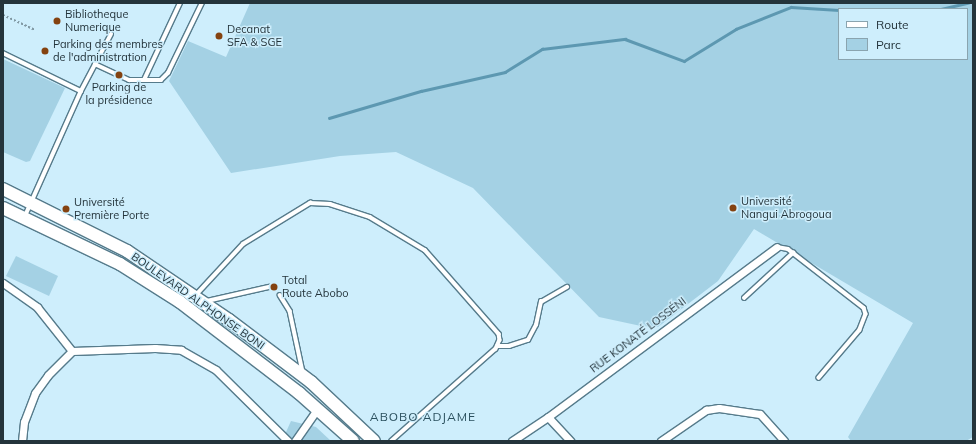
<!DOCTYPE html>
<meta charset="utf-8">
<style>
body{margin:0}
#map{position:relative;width:976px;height:444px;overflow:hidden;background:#ceeefc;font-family:Mulish,sans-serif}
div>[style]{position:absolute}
.green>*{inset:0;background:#a4d1e4}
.stream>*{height:2.5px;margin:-1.25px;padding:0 1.25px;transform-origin:1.25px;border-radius:1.25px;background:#5d98b1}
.path>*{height:1.5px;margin-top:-0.75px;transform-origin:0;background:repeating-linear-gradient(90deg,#8199a4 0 2px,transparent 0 4px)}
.roads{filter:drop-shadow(1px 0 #567b8b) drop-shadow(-1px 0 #567b8b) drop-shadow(0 1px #567b8b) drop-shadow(0 -1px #567b8b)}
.lane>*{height:3.5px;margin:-1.75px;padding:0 1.75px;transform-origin:1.75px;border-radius:1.75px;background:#fff}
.street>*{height:7px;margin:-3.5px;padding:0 3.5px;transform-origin:3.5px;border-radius:3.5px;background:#fff}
.primary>*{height:12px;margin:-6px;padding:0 6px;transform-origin:6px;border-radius:6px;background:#fff}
.dots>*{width:11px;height:11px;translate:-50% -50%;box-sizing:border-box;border:2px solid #ceeefc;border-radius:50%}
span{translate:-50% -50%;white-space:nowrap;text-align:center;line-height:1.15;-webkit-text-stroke:3px #ceeefc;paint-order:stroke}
.poi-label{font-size:11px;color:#24343b}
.left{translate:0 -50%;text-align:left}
.street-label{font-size:11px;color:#24343b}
.neighbourhood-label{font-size:12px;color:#2a4f5d;letter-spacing:1px}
.frame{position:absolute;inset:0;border:4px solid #24343b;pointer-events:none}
.legend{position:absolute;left:838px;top:8px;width:130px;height:52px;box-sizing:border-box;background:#ceeefc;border:1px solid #8aa4af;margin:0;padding:5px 7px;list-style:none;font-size:12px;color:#24343b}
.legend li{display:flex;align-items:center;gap:8px;height:20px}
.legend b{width:20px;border:1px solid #8aa4af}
</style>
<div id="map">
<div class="green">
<div style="clip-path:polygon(evenodd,250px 3px,973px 3px,973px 437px,966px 441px,851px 441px,848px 437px,913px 323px,754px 229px,718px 281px,658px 327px,641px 326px,599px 317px,473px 188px,396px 152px,340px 156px,231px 173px,169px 81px,188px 41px,226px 57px,250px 3px,839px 9px,967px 9px,967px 59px,839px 59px,839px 9px)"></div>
<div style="clip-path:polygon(3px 59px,65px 88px,30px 161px,26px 162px,3px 152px)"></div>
<div style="clip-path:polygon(16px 256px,58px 276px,49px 296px,6px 276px)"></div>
<div style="clip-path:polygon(291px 421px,316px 427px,331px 441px,282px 441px)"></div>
</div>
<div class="stream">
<div style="left:941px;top:9px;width:28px;rotate:-13deg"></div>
<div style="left:329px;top:118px;width:96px;rotate:-16.4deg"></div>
<div style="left:421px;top:91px;width:86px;rotate:-12.7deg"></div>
<div style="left:505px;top:72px;width:44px;rotate:-31.9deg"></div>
<div style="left:542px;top:49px;width:84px;rotate:-6.9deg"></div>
<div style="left:625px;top:39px;width:63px;rotate:20.4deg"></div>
<div style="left:684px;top:61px;width:61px;rotate:-31.6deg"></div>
<div style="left:736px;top:29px;width:59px;rotate:-21.8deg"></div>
<div style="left:791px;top:7px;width:48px;rotate:3.6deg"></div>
</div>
<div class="path">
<div style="left:3px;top:15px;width:35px;rotate:25deg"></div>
</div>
<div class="roads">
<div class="lane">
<div style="left:3px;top:53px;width:87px;rotate:26deg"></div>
<div style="left:95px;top:64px;width:38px;rotate:25deg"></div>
<div style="left:129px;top:80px;width:15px"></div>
<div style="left:144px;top:80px;width:85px;rotate:-64.9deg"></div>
<div style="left:144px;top:80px;width:17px"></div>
<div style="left:161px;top:80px;width:10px;rotate:-45deg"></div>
<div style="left:168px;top:73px;width:78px;rotate:-64.1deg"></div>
<div style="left:25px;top:216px;width:137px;rotate:-65.9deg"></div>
<div style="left:81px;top:91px;width:64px;rotate:-62.2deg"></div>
<div style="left:777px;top:247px;width:11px;rotate:10deg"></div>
<div style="left:788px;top:249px;width:96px;rotate:37.8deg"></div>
<div style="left:864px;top:308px;width:6px;rotate:72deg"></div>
<div style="left:866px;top:314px;width:17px;rotate:111deg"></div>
<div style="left:860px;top:330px;width:63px;rotate:130.5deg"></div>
<div style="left:196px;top:295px;width:69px;rotate:-47.3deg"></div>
<div style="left:243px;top:244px;width:79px;rotate:-31.5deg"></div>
<div style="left:310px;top:203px;width:20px;rotate:3deg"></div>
<div style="left:330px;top:204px;width:42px;rotate:18deg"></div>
<div style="left:370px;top:217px;width:64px;rotate:31deg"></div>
<div style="left:425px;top:250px;width:112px;rotate:48.6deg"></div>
<div style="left:499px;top:334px;width:6px;rotate:81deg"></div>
<div style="left:500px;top:340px;width:10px;rotate:114deg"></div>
<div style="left:496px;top:349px;width:139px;rotate:138.5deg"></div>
<div style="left:280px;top:295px;width:19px;rotate:58deg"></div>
<div style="left:290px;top:311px;width:62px;rotate:78deg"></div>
<div style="left:744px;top:298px;width:67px;rotate:-42.6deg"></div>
<div style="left:207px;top:301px;width:64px;rotate:-12.7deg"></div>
<div style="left:497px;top:346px;width:12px"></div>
<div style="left:509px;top:346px;width:20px;rotate:-18deg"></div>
<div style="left:528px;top:340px;width:17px;rotate:-62deg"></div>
<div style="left:536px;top:325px;width:24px;rotate:-78deg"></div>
<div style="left:541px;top:302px;width:30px;rotate:-30deg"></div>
</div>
<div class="street">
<div style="left:3px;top:283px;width:42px;rotate:35.2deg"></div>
<div style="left:37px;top:307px;width:56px;rotate:51.5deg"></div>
<div style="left:548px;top:417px;width:33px;rotate:47deg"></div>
<div style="left:22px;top:441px;width:19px;rotate:-84deg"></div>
<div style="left:24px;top:422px;width:31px;rotate:-69deg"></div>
<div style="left:35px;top:393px;width:22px;rotate:-54deg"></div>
<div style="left:48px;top:375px;width:34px;rotate:-45deg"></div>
<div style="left:72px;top:351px;width:83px;rotate:-2.1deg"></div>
<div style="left:155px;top:348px;width:26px;rotate:4deg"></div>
<div style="left:181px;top:350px;width:40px;rotate:29.7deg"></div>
<div style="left:216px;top:370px;width:101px;rotate:44.6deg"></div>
<div style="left:295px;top:441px;width:39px;rotate:-55deg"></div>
<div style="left:512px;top:441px;width:43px;rotate:-33.7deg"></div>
<div style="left:548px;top:417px;width:285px;rotate:-36.6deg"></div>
<div style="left:661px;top:441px;width:55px;rotate:-34.6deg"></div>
<div style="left:706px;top:410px;width:13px;rotate:-9deg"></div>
<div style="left:719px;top:408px;width:41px;rotate:8.3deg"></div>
<div style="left:760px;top:414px;width:36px;rotate:48deg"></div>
</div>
<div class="primary">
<div style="left:3px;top:189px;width:139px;rotate:26.6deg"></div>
<div style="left:127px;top:251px;width:123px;rotate:34.1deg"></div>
<div style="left:229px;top:320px;width:103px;rotate:37.1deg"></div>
<div style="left:311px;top:382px;width:86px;rotate:43.1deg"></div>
<div style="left:3px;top:208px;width:130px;rotate:25.6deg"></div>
<div style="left:120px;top:264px;width:71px;rotate:32.3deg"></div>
<div style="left:180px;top:302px;width:150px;rotate:37.4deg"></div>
<div style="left:299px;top:393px;width:72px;rotate:41.6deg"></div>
</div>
</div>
<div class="dots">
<div style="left:57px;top:21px;background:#844210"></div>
<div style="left:219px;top:36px;background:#844210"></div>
<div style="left:45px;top:51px;background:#844210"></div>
<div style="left:119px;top:75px;background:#844210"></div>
<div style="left:733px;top:208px;background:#844210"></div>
<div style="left:66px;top:209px;background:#844210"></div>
<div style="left:274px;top:287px;background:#844210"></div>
</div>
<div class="poi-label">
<span class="left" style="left:65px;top:21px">Bibliotheque<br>Numerique</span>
<span class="left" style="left:227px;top:36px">Decanat<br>SFA &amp; SGE</span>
<span class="left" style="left:53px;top:51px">Parking des membres<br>de l'administration</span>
<span style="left:119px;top:94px">Parking de<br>la présidence</span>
<span class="left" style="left:741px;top:208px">Université<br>Nangui Abrogoua</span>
<span class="left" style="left:74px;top:209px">Université<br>Première Porte</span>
<span class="left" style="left:282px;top:287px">Total<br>Route Abobo</span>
</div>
<div class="street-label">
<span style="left:198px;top:301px;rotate:35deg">BOULEVARD ALPHONSE BONI</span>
<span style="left:638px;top:335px;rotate:-37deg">RUE KONATÉ LOSSÉNI</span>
</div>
<div class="neighbourhood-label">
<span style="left:423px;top:417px">ABOBO ADJAME</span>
</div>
<div class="frame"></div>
<ul class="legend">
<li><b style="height:5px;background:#fff"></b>Route</li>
<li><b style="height:11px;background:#a4d1e4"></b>Parc</li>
</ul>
</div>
